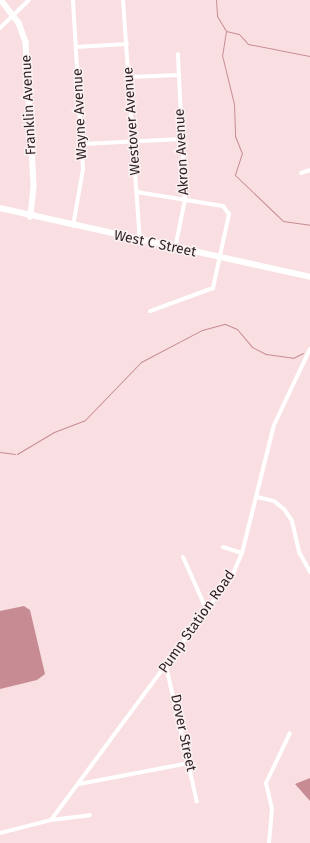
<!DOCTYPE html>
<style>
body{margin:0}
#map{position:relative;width:310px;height:843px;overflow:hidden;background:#f9dfe1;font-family:"Fira Sans",sans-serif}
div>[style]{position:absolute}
.water>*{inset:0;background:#c78c93}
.stream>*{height:1px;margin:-0.5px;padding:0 0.5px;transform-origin:0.5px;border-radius:0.5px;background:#c78c93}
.street>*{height:4px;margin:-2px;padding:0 2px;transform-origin:2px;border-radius:2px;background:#fff}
.secondary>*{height:5.5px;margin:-2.75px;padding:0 2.75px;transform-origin:2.75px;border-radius:2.75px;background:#fff}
span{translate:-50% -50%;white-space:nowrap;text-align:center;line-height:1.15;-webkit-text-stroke:3px #faf1f2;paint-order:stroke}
.street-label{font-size:14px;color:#2e1e20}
</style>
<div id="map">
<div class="water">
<div style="clip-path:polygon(24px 606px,30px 610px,45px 674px,37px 680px,0 689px,0 611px)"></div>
<div style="clip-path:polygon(310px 778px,310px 801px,295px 784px)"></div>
</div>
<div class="stream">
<div style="left:216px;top:0;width:16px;rotate:86deg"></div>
<div style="left:217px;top:16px;width:17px;rotate:59deg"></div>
<div style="left:226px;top:31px;width:24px;rotate:99deg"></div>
<div style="left:222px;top:55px;width:50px;rotate:76.2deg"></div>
<div style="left:234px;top:104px;width:32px;rotate:88deg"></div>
<div style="left:235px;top:136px;width:18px;rotate:68deg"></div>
<div style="left:242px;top:153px;width:23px;rotate:108deg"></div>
<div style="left:235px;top:175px;width:66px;rotate:43.8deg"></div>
<div style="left:283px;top:221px;width:27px;rotate:8deg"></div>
<div style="left:226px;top:31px;width:13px;rotate:13deg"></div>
<div style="left:239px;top:34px;width:13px;rotate:48deg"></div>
<div style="left:248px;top:44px;width:63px;rotate:11deg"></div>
<div style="left:0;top:452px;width:15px;rotate:8deg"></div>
<div style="left:17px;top:454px;width:43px;rotate:-30.7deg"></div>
<div style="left:54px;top:432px;width:33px;rotate:-21deg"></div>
<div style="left:85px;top:420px;width:81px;rotate:-46deg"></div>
<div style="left:141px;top:362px;width:69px;rotate:-27.7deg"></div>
<div style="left:202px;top:330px;width:24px;rotate:-15deg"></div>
<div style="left:225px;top:324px;width:13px;rotate:23deg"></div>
<div style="left:237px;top:329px;width:23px;rotate:50deg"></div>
<div style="left:252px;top:347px;width:16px;rotate:27deg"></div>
<div style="left:266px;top:354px;width:27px;rotate:8deg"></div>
<div style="left:293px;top:358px;width:11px;rotate:-27deg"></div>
</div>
<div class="street">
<div style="left:123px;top:0;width:242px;rotate:86deg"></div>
<div style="left:0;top:28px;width:40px;rotate:-44deg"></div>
<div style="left:76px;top:47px;width:51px;rotate:-3.4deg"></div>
<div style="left:129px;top:77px;width:50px;rotate:-2.3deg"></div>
<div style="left:82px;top:144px;width:100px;rotate:-2.9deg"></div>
<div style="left:301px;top:173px;width:9px;rotate:-18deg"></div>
<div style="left:137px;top:192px;width:87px;rotate:9.2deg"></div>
<div style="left:223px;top:206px;width:10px;rotate:53deg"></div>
<div style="left:229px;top:214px;width:76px;rotate:102.2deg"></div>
<div style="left:213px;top:288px;width:67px;rotate:159.9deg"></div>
<div style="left:73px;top:226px;width:58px;rotate:-80deg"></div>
<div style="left:83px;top:169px;width:169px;rotate:-93.4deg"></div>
<div style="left:175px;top:249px;width:51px;rotate:-78.7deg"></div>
<div style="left:185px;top:199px;width:145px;rotate:-92.8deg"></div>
<div style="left:257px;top:497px;width:17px;rotate:13deg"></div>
<div style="left:274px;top:501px;width:13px;rotate:39deg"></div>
<div style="left:284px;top:509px;width:14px;rotate:56deg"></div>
<div style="left:292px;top:521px;width:32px;rotate:77deg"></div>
<div style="left:299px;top:552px;width:23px;rotate:61deg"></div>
<div style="left:223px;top:547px;width:20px;rotate:18deg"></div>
<div style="left:183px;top:557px;width:59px;rotate:66deg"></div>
<div style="left:166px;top:666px;width:139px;rotate:77.2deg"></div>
<div style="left:79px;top:784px;width:112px;rotate:-10.8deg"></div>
<div style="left:51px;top:820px;width:39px;rotate:-7deg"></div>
<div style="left:0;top:833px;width:53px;rotate:-14.3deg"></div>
<div style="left:51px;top:820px;width:306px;rotate:-53.5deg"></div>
<div style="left:233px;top:574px;width:23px;rotate:-67deg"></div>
<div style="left:242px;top:553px;width:132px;rotate:-76deg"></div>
<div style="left:274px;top:425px;width:84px;rotate:-64.7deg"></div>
<div style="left:269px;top:843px;width:34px;rotate:-85deg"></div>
<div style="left:272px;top:809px;width:27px;rotate:-103deg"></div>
<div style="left:266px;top:783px;width:55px;rotate:-64.4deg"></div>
</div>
<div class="secondary">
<div style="left:1px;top:0;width:29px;rotate:52deg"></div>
<div style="left:19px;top:23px;width:20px;rotate:70deg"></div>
<div style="left:26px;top:42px;width:145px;rotate:86.8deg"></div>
<div style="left:34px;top:187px;width:30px;rotate:96deg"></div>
<div style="left:0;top:208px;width:318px;rotate:12.5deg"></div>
</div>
<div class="street-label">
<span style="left:29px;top:105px;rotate:-93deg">Franklin Avenue</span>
<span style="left:80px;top:114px;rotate:-93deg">Wayne Avenue</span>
<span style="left:132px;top:121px;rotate:-94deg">Westover Avenue</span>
<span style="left:182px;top:152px;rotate:-93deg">Akron Avenue</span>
<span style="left:155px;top:244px;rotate:12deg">West C Street</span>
<span style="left:197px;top:622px;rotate:-55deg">Pump Station Road</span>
<span style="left:183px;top:733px;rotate:78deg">Dover Street</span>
</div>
</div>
